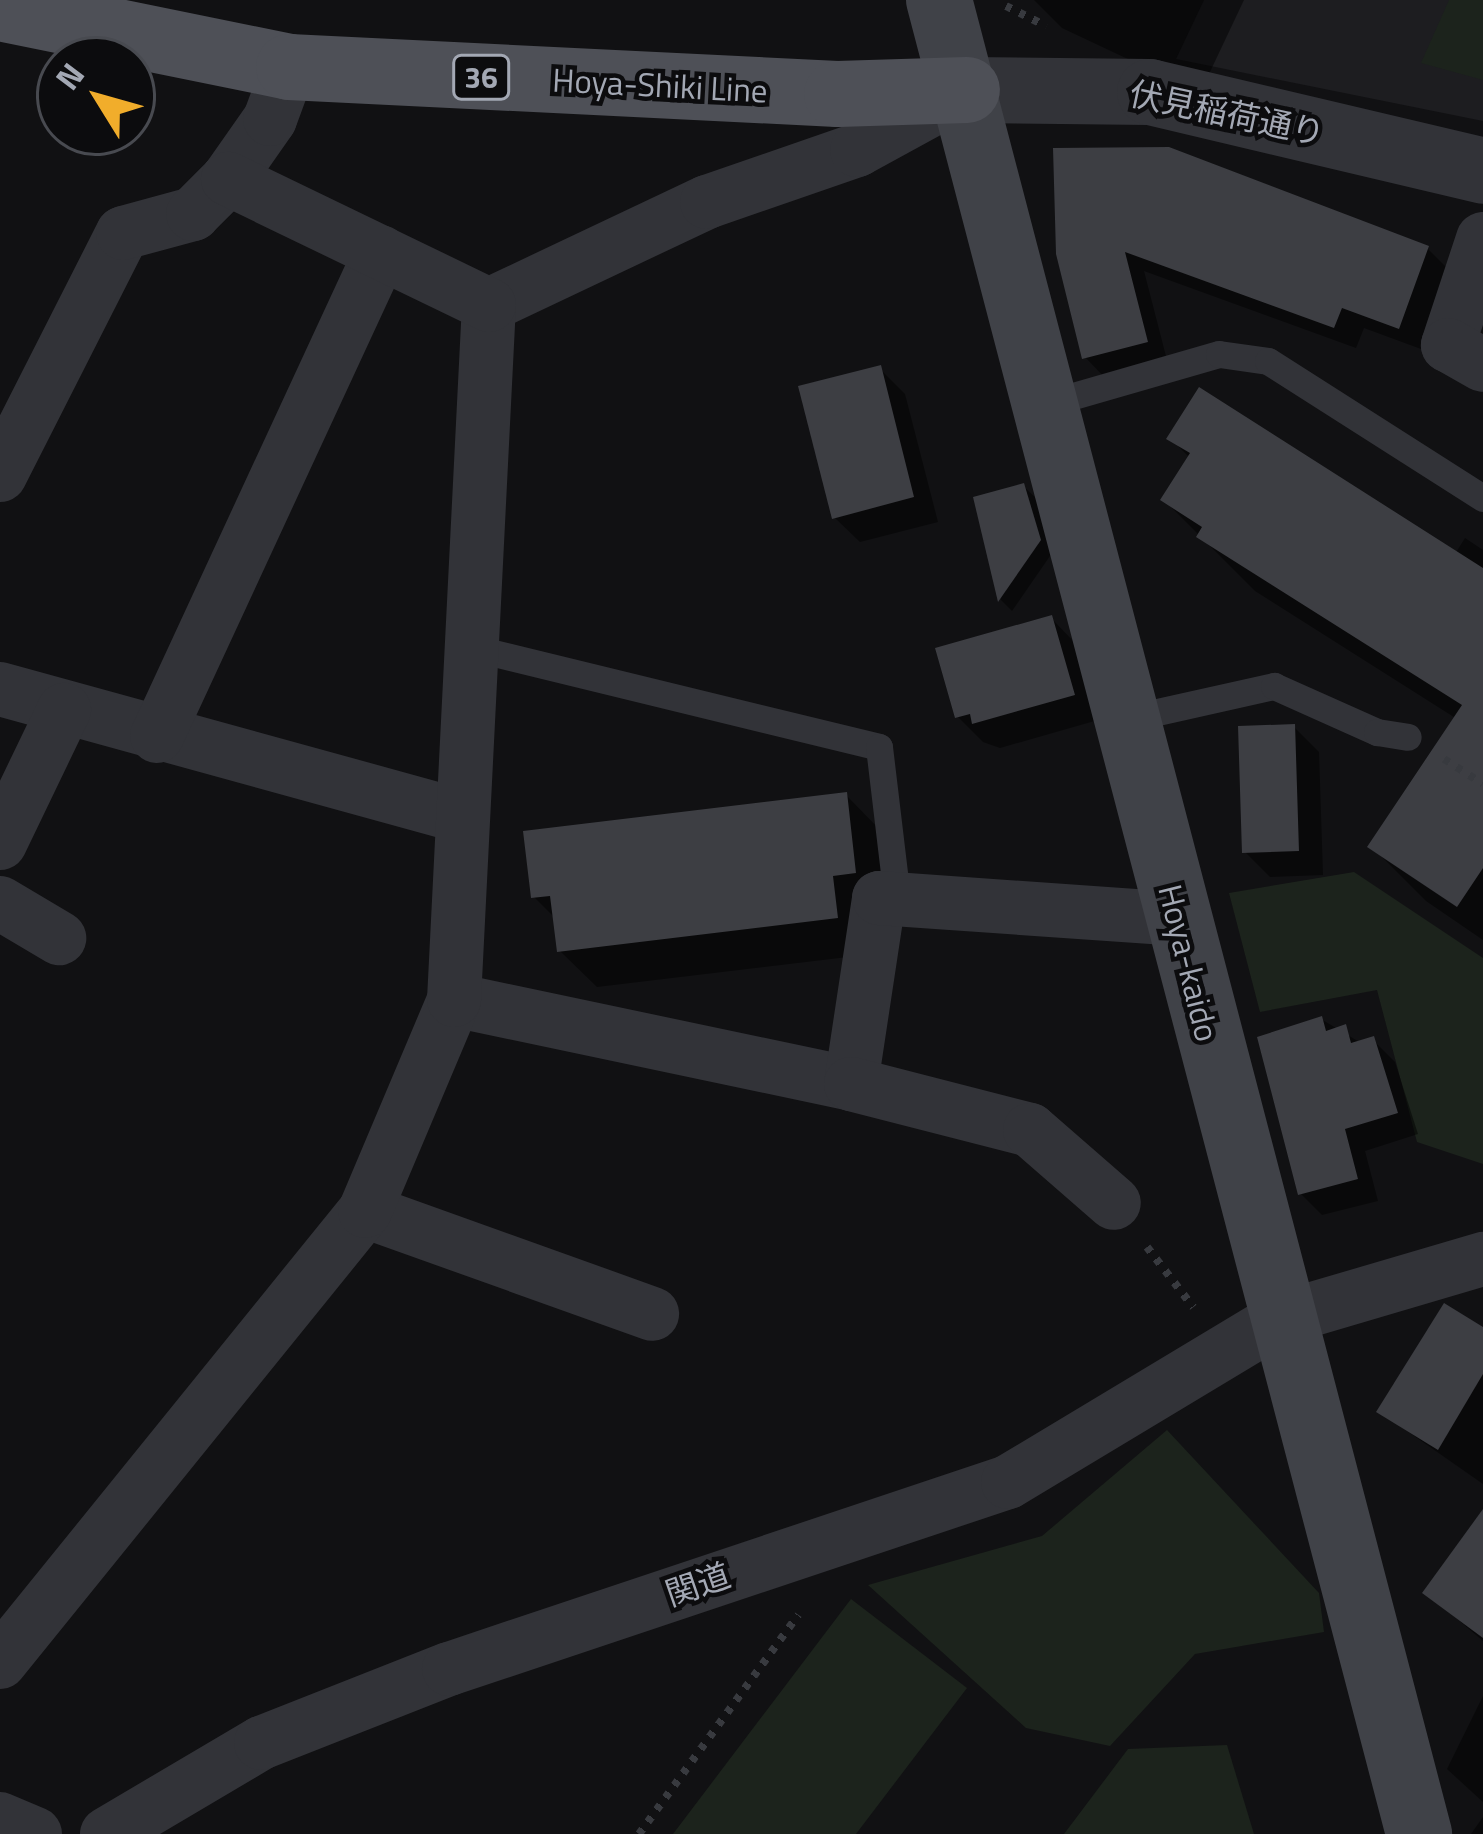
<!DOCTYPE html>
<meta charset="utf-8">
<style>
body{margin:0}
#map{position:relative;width:1483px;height:1834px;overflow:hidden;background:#111113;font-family:"Titillium Web","Noto Sans JP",sans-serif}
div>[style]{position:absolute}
.built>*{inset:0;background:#1d1d20}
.green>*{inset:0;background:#1c231c}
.shadow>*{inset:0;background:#0007}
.building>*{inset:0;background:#3d3e43}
.path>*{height:8px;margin-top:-4px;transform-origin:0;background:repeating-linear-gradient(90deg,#383a3f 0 6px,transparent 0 15px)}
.service>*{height:27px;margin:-13.5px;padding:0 13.5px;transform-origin:13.5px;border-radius:13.5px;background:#323338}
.minor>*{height:54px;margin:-27px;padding:0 27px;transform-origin:27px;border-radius:27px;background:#323338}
.tertiary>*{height:66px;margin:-33px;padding:0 33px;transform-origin:33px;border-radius:33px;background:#323338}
.secondary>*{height:66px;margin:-33px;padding:0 33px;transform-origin:33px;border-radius:33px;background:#404248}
.primary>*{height:66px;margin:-33px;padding:0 33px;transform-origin:33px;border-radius:33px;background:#4e5057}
span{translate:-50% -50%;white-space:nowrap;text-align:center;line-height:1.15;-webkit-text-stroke:9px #0c0c0e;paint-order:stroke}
.shield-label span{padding:3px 9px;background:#0c0c0e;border:3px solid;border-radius:9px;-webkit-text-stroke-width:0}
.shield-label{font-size:30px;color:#a3a8b4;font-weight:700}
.street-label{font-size:33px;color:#a3a8b4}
.north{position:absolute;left:36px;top:36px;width:120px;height:120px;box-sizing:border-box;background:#0c0c0e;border:3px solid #484a50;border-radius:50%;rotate:307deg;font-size:33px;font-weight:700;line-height:48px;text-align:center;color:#a3a8b4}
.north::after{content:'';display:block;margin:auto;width:42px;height:54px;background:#f1ad2b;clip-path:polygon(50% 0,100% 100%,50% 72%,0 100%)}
</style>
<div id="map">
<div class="built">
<div style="clip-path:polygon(1204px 0,1483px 0,1483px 121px,1176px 59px)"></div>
</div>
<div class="green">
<div style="clip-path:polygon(1449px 0,1483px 0,1483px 80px,1421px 63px)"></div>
<div style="clip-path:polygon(1354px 872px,1483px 958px,1483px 1164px,1417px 1142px,1377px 990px,1260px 1012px,1229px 893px)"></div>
<div style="clip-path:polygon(1167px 1430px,1319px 1593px,1324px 1632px,1195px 1654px,1110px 1746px,1026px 1728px,868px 1585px,1042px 1536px)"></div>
<div style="clip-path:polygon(851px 1599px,967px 1688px,856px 1834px,673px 1834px)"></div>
<div style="clip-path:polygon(1227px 1745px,1254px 1834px,1064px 1834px,1128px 1749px)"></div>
</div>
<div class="shadow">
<div style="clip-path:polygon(1034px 0,1244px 0,1200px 93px,1062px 28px)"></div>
<div style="clip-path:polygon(1056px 151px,1427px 248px,1449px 270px,1421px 349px,1364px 328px,1356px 348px,1144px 271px,1168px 364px,1107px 380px,1085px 357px)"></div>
<div style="clip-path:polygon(880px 369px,905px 394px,938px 522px,860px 542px,834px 517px)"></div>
<div style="clip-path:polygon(1170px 438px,1455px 554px,1465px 538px,1483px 550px,1483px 940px,1426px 901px,1371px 846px,1457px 719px,1255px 591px,1163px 499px,1190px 458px)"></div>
<div style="clip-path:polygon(1023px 486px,1036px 498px,1052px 553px,1012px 611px,1001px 600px,976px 499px)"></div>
<div style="clip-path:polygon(1051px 618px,1076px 644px,1098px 720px,1000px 748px,983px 742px,958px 717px)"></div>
<div style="clip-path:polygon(1294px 727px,1319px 752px,1323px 875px,1270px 877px,1245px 852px)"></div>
<div style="clip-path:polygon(846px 795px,882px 832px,892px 909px,873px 954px,597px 987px,560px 951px,556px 919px,534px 897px)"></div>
<div style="clip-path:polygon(1321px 1019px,1361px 1043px,1373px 1040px,1395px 1062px,1418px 1134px,1365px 1151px,1378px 1201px,1322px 1215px,1300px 1193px)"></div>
<div style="clip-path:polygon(1483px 1330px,1483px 1484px,1380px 1412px)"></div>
<div style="clip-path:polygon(1483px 1514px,1483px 1641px,1426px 1592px)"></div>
<div style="clip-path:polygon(1483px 1696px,1483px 1802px,1447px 1769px)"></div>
<div style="clip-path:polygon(1483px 1817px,1483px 1834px,1471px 1834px)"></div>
</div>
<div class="building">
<div style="clip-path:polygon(1169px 147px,1429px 246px,1399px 329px,1342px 308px,1334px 328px,1125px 252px,1148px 342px,1082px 359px,1056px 254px,1053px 148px)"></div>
<div style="clip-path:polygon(881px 365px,914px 497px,832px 519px,798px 386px)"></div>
<div style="clip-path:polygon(1199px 387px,1483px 568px,1483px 868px,1457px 907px,1367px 847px,1462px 705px,1196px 537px,1202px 527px,1160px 500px,1190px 453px,1166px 439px)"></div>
<div style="clip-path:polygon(1024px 483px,1041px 540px,998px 602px,973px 497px)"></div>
<div style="clip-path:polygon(1052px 615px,1075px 695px,972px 724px,970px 714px,955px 718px,935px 648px)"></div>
<div style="clip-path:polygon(1295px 724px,1299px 851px,1242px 853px,1238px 726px)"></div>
<div style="clip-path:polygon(847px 792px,856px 873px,833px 876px,838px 918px,557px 952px,550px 896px,531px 898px,523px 831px)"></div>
<div style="clip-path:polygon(1322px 1016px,1326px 1031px,1346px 1024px,1351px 1043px,1374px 1036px,1398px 1113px,1345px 1129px,1358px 1179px,1298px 1195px,1257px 1037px)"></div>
<div style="clip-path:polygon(1444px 1303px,1483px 1327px,1483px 1374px,1438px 1450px,1376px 1412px)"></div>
<div style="clip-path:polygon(1483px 1509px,1483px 1638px,1422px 1593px)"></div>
</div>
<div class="path">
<div style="left:1006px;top:6px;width:45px;rotate:26.6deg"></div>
<div style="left:1444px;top:759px;width:46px;rotate:32.7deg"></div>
<div style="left:1147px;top:1247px;width:76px;rotate:52.5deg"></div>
<div style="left:639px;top:1834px;width:271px;rotate:-54deg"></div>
</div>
<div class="service">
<div style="left:1042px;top:405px;width:184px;rotate:-16.1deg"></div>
<div style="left:1219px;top:354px;width:49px;rotate:8.1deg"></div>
<div style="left:1268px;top:361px;width:255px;rotate:32.5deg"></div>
<div style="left:469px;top:647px;width:422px;rotate:13.7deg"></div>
<div style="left:879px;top:747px;width:153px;rotate:83.2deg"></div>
<div style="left:1126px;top:719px;width:152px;rotate:-12.6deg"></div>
<div style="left:1274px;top:686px;width:113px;rotate:24.1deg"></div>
<div style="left:1377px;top:732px;width:31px;rotate:9deg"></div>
</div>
<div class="minor">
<div style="left:1483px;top:239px;width:112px;rotate:108.3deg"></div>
<div style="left:1448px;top:345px;width:40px;rotate:29.7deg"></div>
<div style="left:489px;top:305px;width:241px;rotate:-25.3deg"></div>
<div style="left:707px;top:202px;width:159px;rotate:-19.1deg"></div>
<div style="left:857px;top:150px;width:125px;rotate:-28.6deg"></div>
<div style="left:0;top:475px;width:271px;rotate:-63.1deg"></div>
<div style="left:123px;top:233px;width:73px;rotate:-15.2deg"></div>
<div style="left:193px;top:214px;width:49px;rotate:-45deg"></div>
<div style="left:228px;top:179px;width:73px;rotate:-55deg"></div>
<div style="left:270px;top:119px;width:55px;rotate:-69.9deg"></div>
<div style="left:0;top:689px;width:478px;rotate:15.4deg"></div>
<div style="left:157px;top:736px;width:533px;rotate:-65.16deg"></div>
<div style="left:0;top:843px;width:148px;rotate:-64.3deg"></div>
<div style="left:0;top:903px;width:69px;rotate:30.7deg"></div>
<div style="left:454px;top:1000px;width:406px;rotate:11.9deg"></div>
<div style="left:851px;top:1084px;width:188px;rotate:-81.4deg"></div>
<div style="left:879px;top:898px;width:299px;rotate:4deg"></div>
<div style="left:851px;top:1084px;width:185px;rotate:14.4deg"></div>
<div style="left:1030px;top:1130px;width:111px;rotate:41deg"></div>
<div style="left:365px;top:1211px;width:305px;rotate:19.7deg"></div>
<div style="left:0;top:1662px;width:580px;rotate:-51.02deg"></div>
<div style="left:365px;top:1211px;width:229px;rotate:-67.1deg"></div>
<div style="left:454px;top:1000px;width:696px;rotate:-87.12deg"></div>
<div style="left:489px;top:305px;width:290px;rotate:-154.2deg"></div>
<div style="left:0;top:1819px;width:38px;rotate:23deg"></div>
<div style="left:107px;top:1834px;width:179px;rotate:-30.6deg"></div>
<div style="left:261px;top:1743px;width:202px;rotate:-21.5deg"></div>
<div style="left:449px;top:1669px;width:589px;rotate:-18.5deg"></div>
<div style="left:1008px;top:1482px;width:316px;rotate:-31deg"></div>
<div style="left:1279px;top:1319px;width:213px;rotate:-16.4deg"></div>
</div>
<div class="tertiary">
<div style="left:967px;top:90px;width:183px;rotate:0.6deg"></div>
<div style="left:1150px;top:92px;width:342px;rotate:13.3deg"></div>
</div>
<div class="secondary">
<div style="left:939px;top:0;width:1896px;rotate:75.33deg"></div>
</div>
<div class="primary">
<div style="left:0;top:8px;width:295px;rotate:11.5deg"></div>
<div style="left:289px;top:67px;width:549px;rotate:2.82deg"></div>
<div style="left:837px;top:94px;width:130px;rotate:-1.8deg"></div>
</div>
<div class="shield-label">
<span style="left:481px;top:77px">36</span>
</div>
<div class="street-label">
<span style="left:660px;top:86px;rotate:3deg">Hoya-Shiki Line</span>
<span style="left:1227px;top:114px;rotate:12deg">伏見稲荷通り</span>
<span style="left:1188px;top:963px;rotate:76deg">Hoya-kaido</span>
<span style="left:698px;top:1585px;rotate:-19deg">関道</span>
</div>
<div class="north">N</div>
</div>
